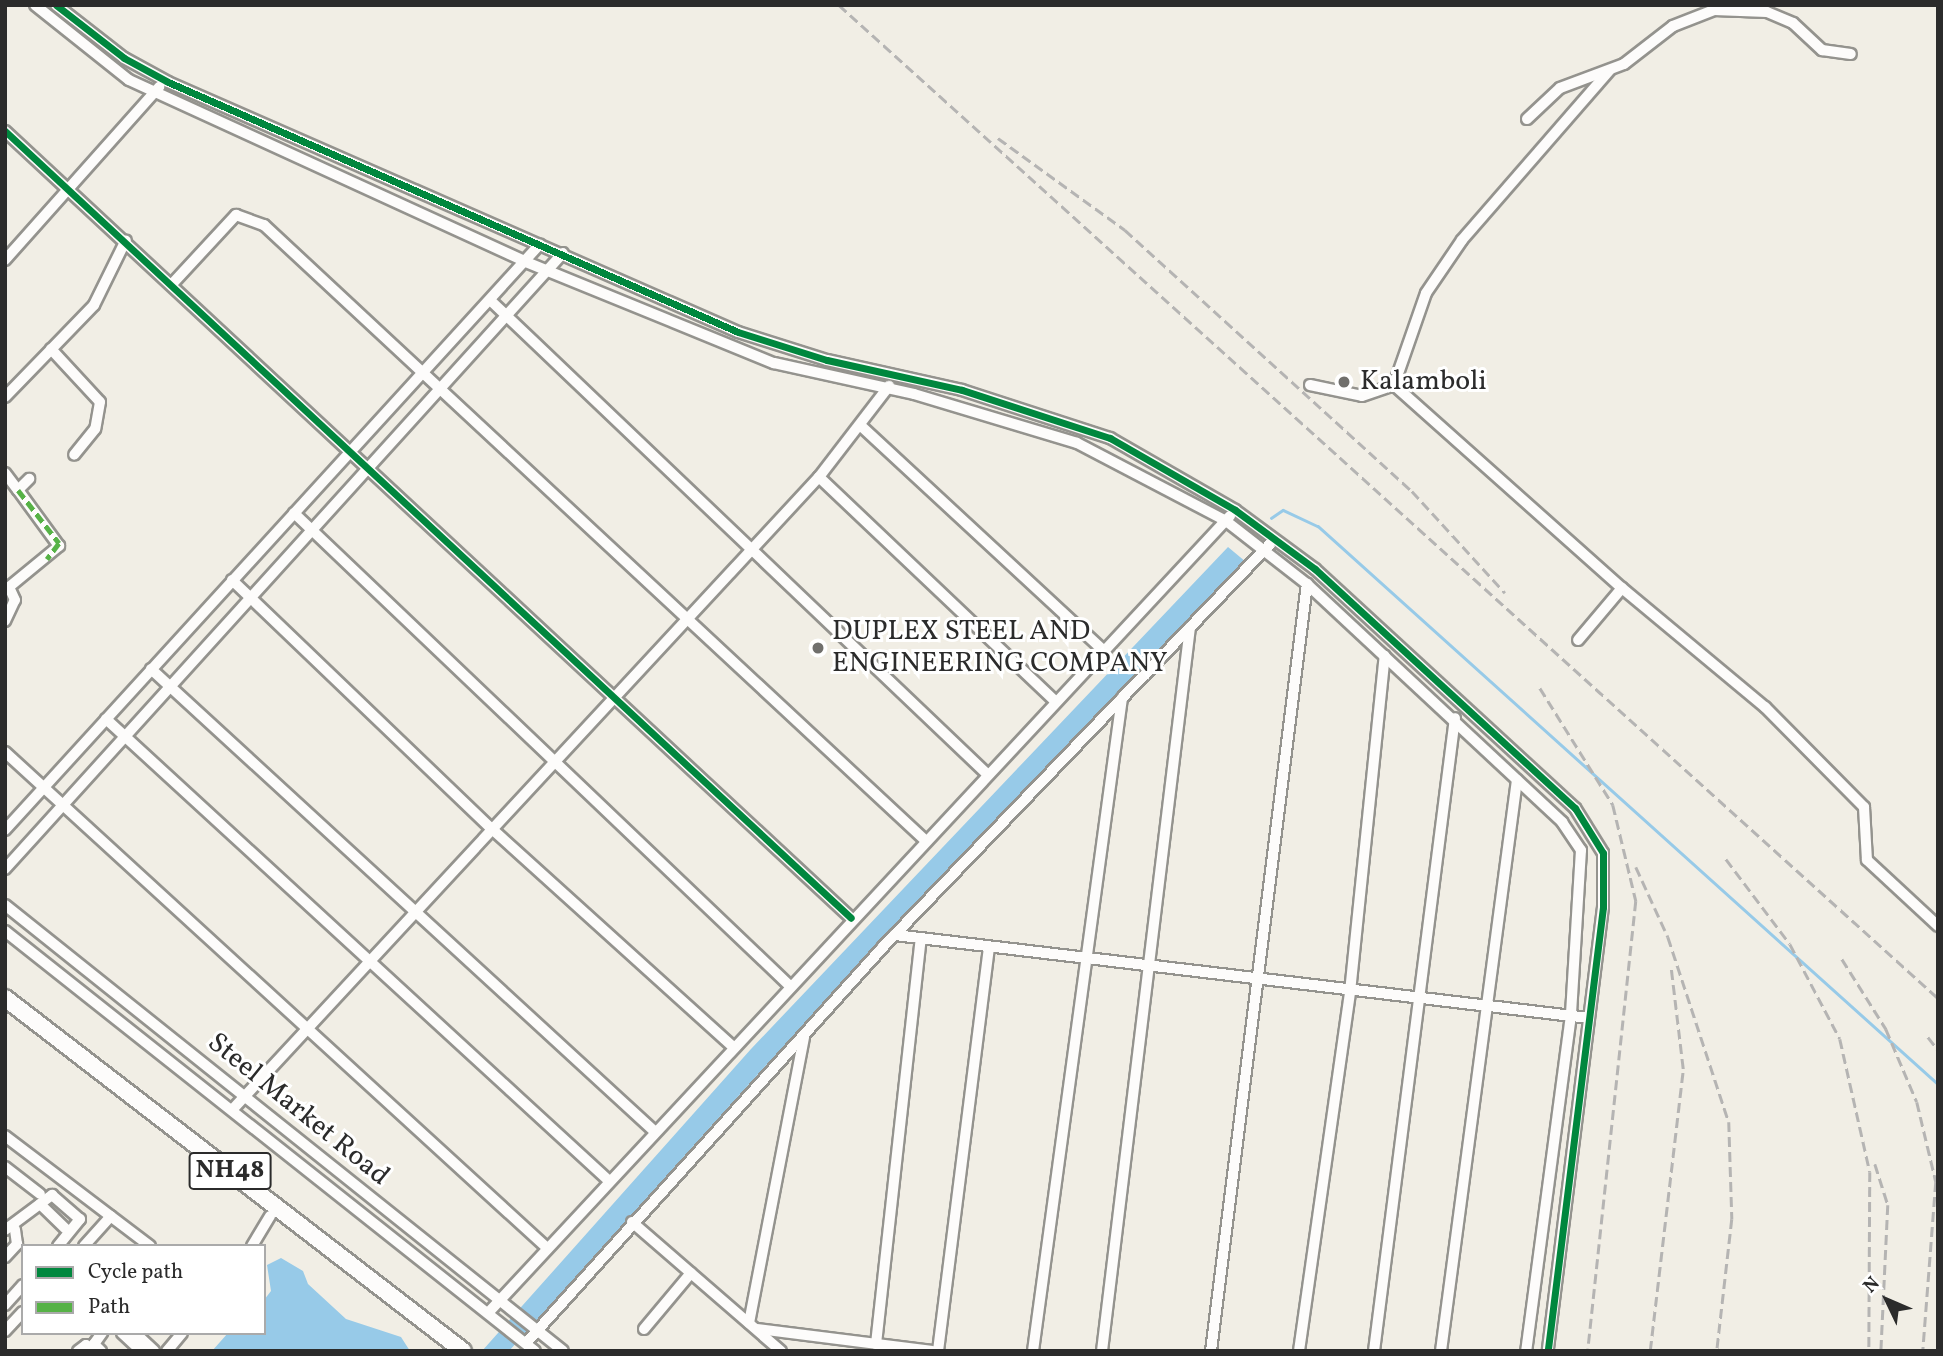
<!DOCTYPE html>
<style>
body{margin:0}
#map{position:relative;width:1943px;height:1356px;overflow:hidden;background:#f1eee5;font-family:Vollkorn,serif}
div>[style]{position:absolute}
.water>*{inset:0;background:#97cae8}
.stream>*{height:2.5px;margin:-1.25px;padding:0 1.25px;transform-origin:1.25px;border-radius:1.25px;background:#97cae8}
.roads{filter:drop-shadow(2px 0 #94938e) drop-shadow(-2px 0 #94938e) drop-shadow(0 2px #94938e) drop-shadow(0 -2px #94938e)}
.minor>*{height:10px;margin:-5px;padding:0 5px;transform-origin:5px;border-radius:5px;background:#fdfcfb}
.highway>*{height:16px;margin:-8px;padding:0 8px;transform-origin:8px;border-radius:8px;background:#fdfcfb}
.rail>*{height:2.5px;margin-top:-1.25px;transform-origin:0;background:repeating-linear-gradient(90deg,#b5b4b3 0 10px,transparent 0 15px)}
.quiet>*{height:5px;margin-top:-2.5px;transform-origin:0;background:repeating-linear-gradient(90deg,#56b246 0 10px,transparent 0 15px)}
.cycleway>*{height:7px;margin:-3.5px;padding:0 3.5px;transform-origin:3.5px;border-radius:3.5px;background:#00873e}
.dots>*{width:19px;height:19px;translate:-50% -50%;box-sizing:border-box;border:4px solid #fff;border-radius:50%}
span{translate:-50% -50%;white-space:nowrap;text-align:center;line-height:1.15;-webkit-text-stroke:6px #fff;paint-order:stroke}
.shield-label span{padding:2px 5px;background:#fff;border:2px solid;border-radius:5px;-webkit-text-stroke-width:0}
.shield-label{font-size:26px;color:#2b2b2b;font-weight:700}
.poi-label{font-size:28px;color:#2b2b2b}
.left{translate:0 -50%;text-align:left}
.street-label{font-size:28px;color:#2b2b2b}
.frame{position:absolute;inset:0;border:7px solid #2b2b2b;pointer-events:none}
.legend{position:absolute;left:21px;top:1244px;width:245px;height:91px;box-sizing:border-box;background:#fff;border:2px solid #aaa;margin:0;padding:9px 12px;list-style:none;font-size:21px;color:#2b2b2b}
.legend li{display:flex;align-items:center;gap:14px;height:35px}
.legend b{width:35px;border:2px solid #aaa}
.north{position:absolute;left:1852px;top:1265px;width:70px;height:70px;-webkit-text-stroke:5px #fff;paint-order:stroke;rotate:314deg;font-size:19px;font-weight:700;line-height:28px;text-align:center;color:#2b2b2b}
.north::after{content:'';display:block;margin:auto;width:24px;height:32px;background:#2b2b2b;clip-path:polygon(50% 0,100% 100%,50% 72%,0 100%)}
</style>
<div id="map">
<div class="water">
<div style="clip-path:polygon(1228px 547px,1246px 562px,769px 1062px,509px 1351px,482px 1351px,751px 1049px)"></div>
<div style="clip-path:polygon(281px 1258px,303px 1271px,308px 1284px,346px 1319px,401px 1337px,410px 1351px,212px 1351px,228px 1333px,264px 1333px,264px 1300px,271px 1291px,267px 1265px)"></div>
</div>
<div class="stream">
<div style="left:1271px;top:518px;width:14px;rotate:-34deg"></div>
<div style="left:1283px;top:510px;width:38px;rotate:25deg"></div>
<div style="left:1318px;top:526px;width:834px;rotate:41.99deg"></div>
</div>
<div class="roads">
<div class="minor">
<div style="left:35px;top:5px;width:120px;rotate:38.6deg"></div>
<div style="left:129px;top:80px;width:437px;rotate:24.6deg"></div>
<div style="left:526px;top:262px;width:268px;rotate:22.2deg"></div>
<div style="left:774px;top:363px;width:143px;rotate:12.5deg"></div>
<div style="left:914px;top:394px;width:170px;rotate:16.7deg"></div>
<div style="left:1077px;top:443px;width:168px;rotate:27.6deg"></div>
<div style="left:1226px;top:521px;width:103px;rotate:37.9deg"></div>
<div style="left:1307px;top:584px;width:349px;rotate:43deg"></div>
<div style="left:1562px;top:822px;width:34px;rotate:56deg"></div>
<div style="left:1581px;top:850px;width:165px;rotate:93.5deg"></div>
<div style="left:1571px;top:1015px;width:339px;rotate:97.6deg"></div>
<div style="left:56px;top:5px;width:86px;rotate:37.9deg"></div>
<div style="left:124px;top:58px;width:50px;rotate:28.6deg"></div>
<div style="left:168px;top:82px;width:622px;rotate:23.68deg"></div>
<div style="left:738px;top:332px;width:93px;rotate:17.5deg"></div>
<div style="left:827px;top:360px;width:138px;rotate:12.5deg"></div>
<div style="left:962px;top:390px;width:156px;rotate:18deg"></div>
<div style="left:1110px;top:438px;width:144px;rotate:29.9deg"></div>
<div style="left:1235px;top:510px;width:99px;rotate:36.4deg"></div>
<div style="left:1315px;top:569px;width:353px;rotate:42.6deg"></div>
<div style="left:1575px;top:808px;width:53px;rotate:58.1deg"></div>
<div style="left:1603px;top:853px;width:54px;rotate:90deg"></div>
<div style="left:1603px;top:907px;width:447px;rotate:97.1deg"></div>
<div style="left:1527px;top:119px;width:45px;rotate:-43.2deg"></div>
<div style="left:1560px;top:88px;width:68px;rotate:-20.6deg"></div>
<div style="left:1624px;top:64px;width:62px;rotate:-37.8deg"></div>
<div style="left:1673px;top:26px;width:44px;rotate:-21.3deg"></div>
<div style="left:1714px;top:10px;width:53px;rotate:2.2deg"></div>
<div style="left:1767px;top:12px;width:28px;rotate:23deg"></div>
<div style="left:1793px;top:23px;width:40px;rotate:43deg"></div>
<div style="left:1822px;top:50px;width:29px;rotate:8deg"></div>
<div style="left:5px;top:131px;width:1155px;rotate:42.93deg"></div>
<div style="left:5px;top:260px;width:232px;rotate:-48.3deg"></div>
<div style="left:173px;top:283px;width:93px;rotate:-47.2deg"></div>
<div style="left:236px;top:215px;width:30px;rotate:20deg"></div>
<div style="left:264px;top:225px;width:903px;rotate:42.94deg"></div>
<div style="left:490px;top:300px;width:687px;rotate:43.64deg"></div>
<div style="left:51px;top:349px;width:72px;rotate:47.2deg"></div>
<div style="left:100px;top:402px;width:27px;rotate:100deg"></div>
<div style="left:95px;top:429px;width:33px;rotate:129deg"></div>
<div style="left:1310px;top:385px;width:53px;rotate:11.9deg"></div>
<div style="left:1362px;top:396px;width:34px;rotate:-19deg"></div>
<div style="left:1394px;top:385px;width:97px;rotate:-70.8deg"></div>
<div style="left:1426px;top:293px;width:64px;rotate:-55.8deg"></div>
<div style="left:1462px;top:240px;width:225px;rotate:-49deg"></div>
<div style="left:1394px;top:385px;width:305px;rotate:41.7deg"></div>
<div style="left:1622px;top:588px;width:68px;rotate:130.2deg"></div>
<div style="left:5px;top:397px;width:128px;rotate:-45.9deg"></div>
<div style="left:94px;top:305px;width:72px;rotate:-63.8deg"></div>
<div style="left:860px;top:425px;width:333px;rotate:42.8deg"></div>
<div style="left:5px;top:473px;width:21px;rotate:53deg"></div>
<div style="left:18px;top:490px;width:16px;rotate:-45deg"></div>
<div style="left:819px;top:477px;width:327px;rotate:43.5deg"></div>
<div style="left:294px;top:513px;width:684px;rotate:43.64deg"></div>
<div style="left:232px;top:580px;width:360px;rotate:43.8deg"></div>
<div style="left:492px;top:829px;width:324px;rotate:42.1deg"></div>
<div style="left:1622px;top:588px;width:186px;rotate:39.8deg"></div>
<div style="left:1765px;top:707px;width:141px;rotate:45.3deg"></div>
<div style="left:1864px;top:807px;width:53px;rotate:86.8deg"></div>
<div style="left:1867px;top:860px;width:97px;rotate:42.9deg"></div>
<div style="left:5px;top:621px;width:23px;rotate:-65deg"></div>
<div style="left:15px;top:600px;width:14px;rotate:-115deg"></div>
<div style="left:9px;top:587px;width:65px;rotate:-39.4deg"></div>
<div style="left:59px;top:546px;width:69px;rotate:-126.2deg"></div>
<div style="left:151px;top:669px;width:682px;rotate:42.56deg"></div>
<div style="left:106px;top:719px;width:682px;rotate:42.56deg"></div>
<div style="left:5px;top:752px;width:735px;rotate:42.46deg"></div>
<div style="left:5px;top:830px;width:793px;rotate:-47.6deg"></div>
<div style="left:5px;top:869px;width:831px;rotate:-47.83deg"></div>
<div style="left:5px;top:905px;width:714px;rotate:38.63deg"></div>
<div style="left:5px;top:931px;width:676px;rotate:38.4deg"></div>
<div style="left:895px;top:935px;width:699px;rotate:6.82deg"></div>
<div style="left:232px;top:1110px;width:863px;rotate:-47.16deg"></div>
<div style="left:819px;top:477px;width:115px;rotate:-52.4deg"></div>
<div style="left:5px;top:1136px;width:182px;rotate:37.2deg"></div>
<div style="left:5px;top:1167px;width:44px;rotate:37.6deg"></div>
<div style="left:40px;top:1204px;width:35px;rotate:44deg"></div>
<div style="left:632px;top:1222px;width:197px;rotate:40.9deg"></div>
<div style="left:5px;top:1230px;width:59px;rotate:-36.7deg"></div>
<div style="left:52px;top:1195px;width:37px;rotate:41deg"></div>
<div style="left:80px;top:1219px;width:35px;rotate:129deg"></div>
<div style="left:84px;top:1246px;width:40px;rotate:-48deg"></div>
<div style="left:252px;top:1246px;width:35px;rotate:-59deg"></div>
<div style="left:5px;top:1257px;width:18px;rotate:-47deg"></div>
<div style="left:17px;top:1244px;width:15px;rotate:-98deg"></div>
<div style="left:5px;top:1305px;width:27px;rotate:-48deg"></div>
<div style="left:488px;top:1313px;width:1089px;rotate:-47.05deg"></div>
<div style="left:749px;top:1323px;width:291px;rotate:-79.1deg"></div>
<div style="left:644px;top:1329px;width:73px;rotate:-50deg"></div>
<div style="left:758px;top:1329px;width:175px;rotate:7.2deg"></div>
<div style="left:5px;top:1331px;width:26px;rotate:-47deg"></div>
<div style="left:122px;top:1333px;width:26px;rotate:43deg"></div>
<div style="left:135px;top:1333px;width:26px;rotate:43deg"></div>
<div style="left:526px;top:1343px;width:533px;rotate:-47.96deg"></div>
<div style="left:883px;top:947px;width:559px;rotate:-46.16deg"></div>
<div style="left:876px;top:1344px;width:407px;rotate:-83.7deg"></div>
<div style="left:78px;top:1351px;width:10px;rotate:-37deg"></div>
<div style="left:86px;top:1345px;width:8px;rotate:45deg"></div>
<div style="left:101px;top:1351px;width:10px;rotate:-135deg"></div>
<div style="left:94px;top:1344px;width:14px;rotate:-54deg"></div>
<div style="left:167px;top:1351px;width:23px;rotate:-50deg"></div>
<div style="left:938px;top:1351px;width:405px;rotate:-82.8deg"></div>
<div style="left:1033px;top:1351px;width:659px;rotate:-82.24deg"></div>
<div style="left:1102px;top:1351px;width:729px;rotate:-83.07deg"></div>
<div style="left:1211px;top:1351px;width:773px;rotate:-82.87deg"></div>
<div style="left:1299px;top:1351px;width:363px;rotate:-81.9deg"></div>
<div style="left:1350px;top:992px;width:338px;rotate:-84.1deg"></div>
<div style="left:1374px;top:1351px;width:638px;rotate:-82.71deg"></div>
<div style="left:1441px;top:1351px;width:576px;rotate:-82.42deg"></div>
</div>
<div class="highway">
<div style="left:5px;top:998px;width:578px;rotate:37.62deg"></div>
</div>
</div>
<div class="rail">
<div style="left:839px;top:5px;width:1481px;rotate:42.1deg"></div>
<div style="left:998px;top:138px;width:157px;rotate:35.9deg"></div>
<div style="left:1125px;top:230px;width:388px;rotate:42.3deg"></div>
<div style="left:1412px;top:491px;width:138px;rotate:47.6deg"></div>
<div style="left:1540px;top:688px;width:138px;rotate:58deg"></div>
<div style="left:1613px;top:805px;width:99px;rotate:76.5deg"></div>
<div style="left:1636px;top:901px;width:453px;rotate:96.1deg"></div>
<div style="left:1726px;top:859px;width:106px;rotate:53deg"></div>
<div style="left:1790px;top:944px;width:107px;rotate:62.2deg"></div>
<div style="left:1840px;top:1039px;width:136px;rotate:77.3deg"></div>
<div style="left:1870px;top:1172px;width:179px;rotate:90.3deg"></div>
<div style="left:1636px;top:867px;width:77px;rotate:65.4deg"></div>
<div style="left:1668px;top:937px;width:195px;rotate:71.8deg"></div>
<div style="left:1729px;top:1122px;width:97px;rotate:88.2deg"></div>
<div style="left:1732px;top:1219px;width:133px;rotate:96.5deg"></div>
<div style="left:1842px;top:959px;width:83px;rotate:57.8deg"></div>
<div style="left:1886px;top:1029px;width:79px;rotate:67deg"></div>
<div style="left:1917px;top:1102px;width:82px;rotate:76.6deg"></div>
<div style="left:1936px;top:1182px;width:169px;rotate:94.4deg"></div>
<div style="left:1928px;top:1037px;width:16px;rotate:52deg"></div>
<div style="left:1875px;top:1164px;width:43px;rotate:72.4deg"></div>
<div style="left:1888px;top:1205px;width:146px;rotate:92.7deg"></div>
<div style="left:1650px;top:1351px;width:284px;rotate:-83.3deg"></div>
<div style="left:1683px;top:1069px;width:102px;rotate:-96.8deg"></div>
</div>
<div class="quiet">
<div style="left:18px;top:490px;width:67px;rotate:52.3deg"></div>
<div style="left:59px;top:543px;width:20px;rotate:127deg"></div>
</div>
<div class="cycleway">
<div style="left:56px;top:5px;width:86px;rotate:37.9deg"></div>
<div style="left:124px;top:58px;width:50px;rotate:28.6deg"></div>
<div style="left:168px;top:82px;width:622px;rotate:23.68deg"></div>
<div style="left:738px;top:332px;width:93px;rotate:17.5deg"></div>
<div style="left:827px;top:360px;width:138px;rotate:12.5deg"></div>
<div style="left:962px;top:390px;width:156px;rotate:18deg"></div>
<div style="left:1110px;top:438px;width:144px;rotate:29.9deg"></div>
<div style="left:1235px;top:510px;width:99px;rotate:36.4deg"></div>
<div style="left:1315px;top:569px;width:353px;rotate:42.6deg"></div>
<div style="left:1575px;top:808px;width:53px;rotate:58.1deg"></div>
<div style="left:1603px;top:853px;width:54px;rotate:90deg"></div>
<div style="left:1603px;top:907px;width:447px;rotate:97.1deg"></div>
<div style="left:5px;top:131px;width:1155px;rotate:42.93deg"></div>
</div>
<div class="dots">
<div style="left:1344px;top:382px;background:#706f6c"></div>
<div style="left:818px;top:648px;background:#706f6c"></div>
</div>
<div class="shield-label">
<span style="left:230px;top:1171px">NH48</span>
</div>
<div class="poi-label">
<span class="left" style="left:1360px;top:382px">Kalamboli</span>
<span class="left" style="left:832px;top:648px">DUPLEX STEEL AND<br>ENGINEERING COMPANY</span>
</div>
<div class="street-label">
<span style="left:298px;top:1110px;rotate:39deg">Steel Market Road</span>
</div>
<div class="frame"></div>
<ul class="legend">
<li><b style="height:9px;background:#00873e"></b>Cycle path</li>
<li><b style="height:9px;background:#56b246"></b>Path</li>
</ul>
<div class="north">N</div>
</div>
